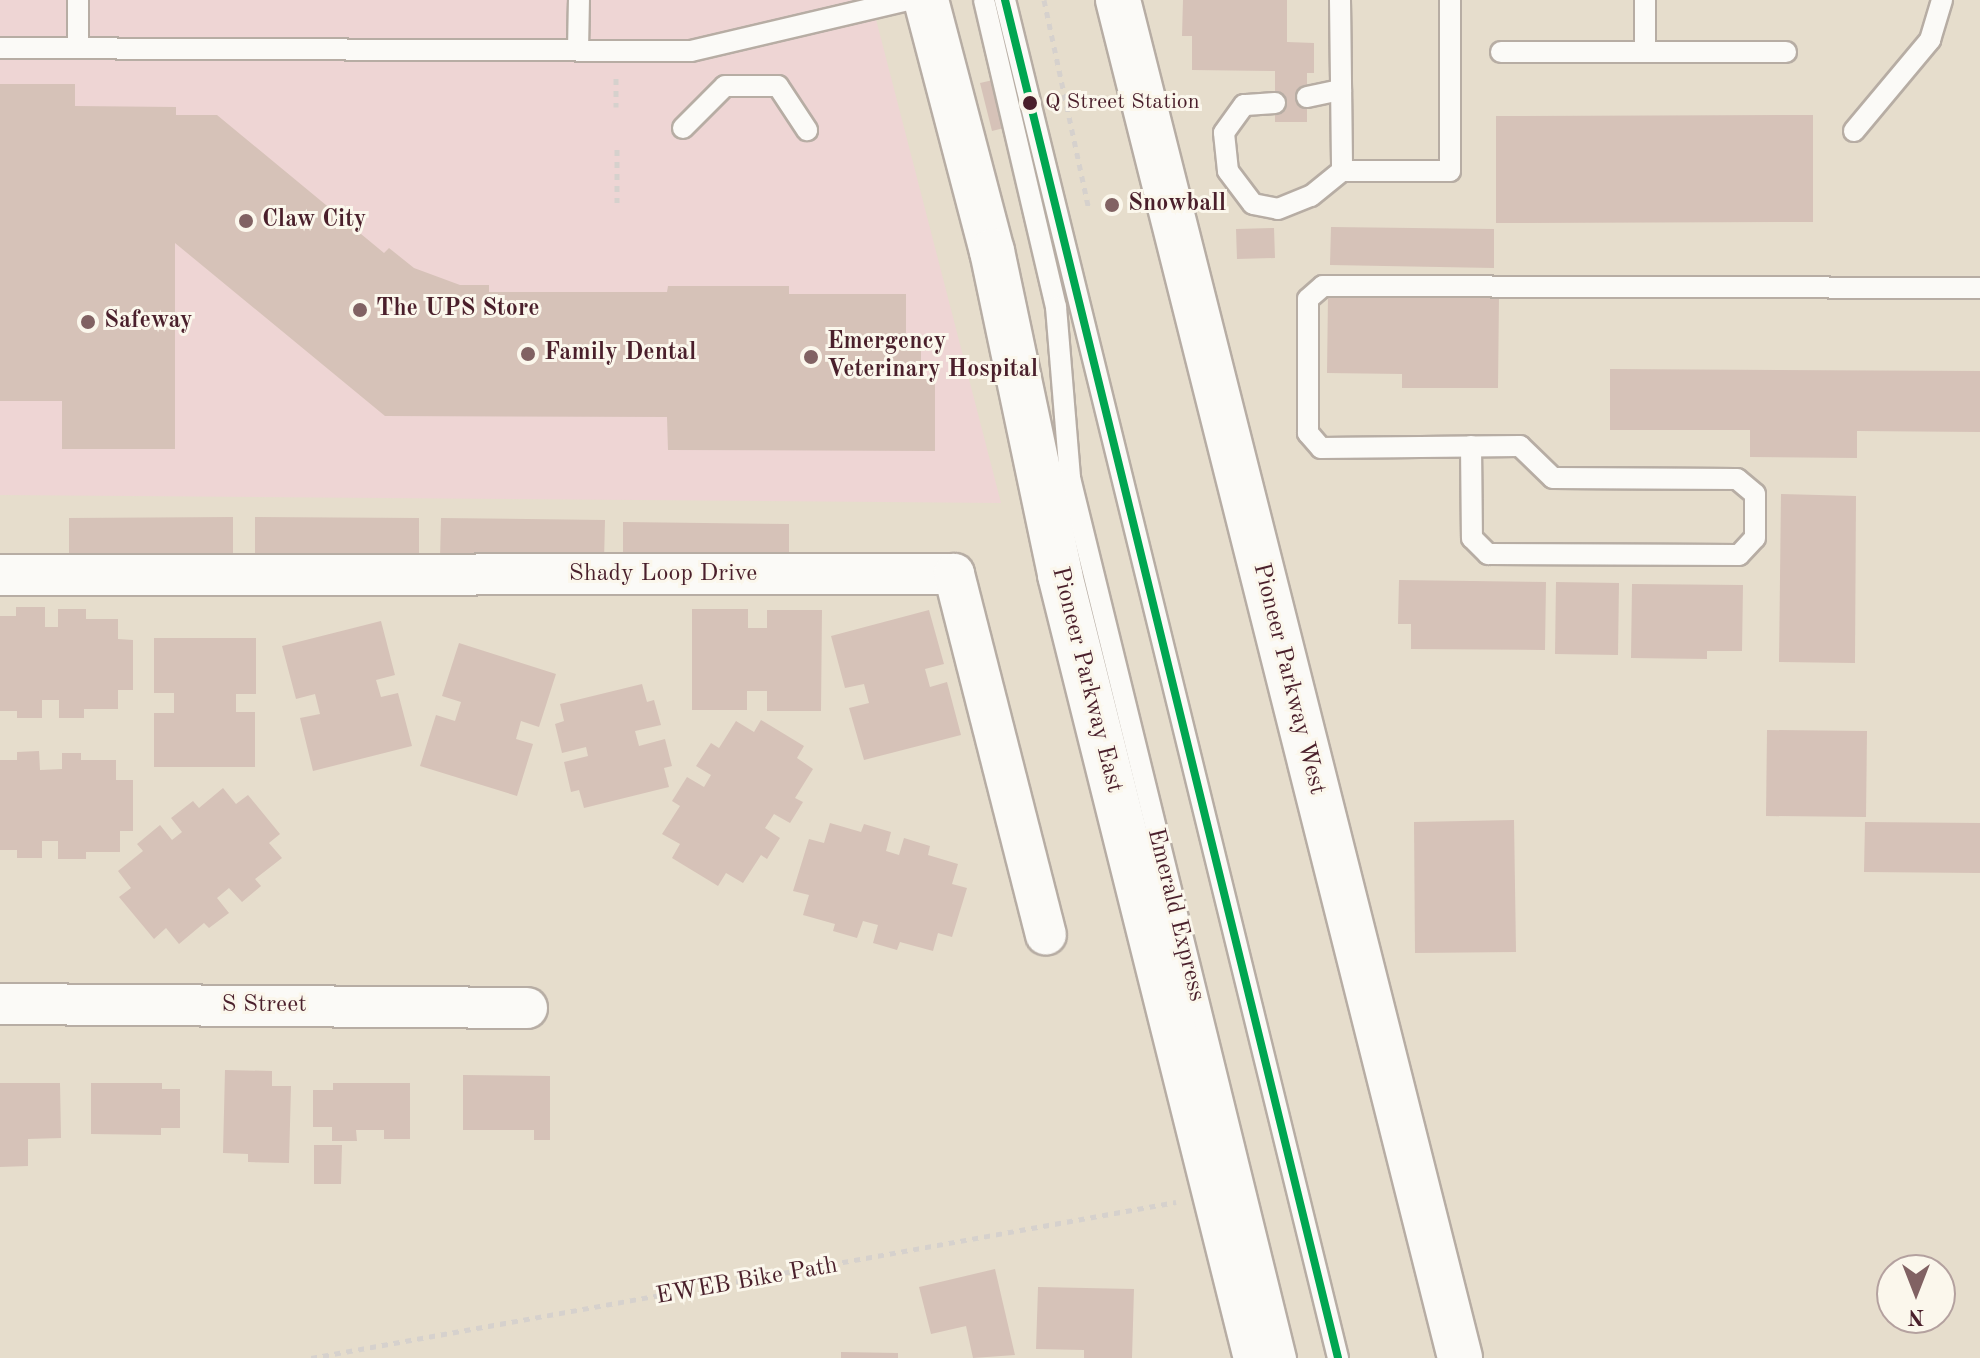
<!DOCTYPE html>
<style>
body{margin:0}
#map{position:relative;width:1980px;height:1358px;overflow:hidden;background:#e6ddcc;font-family:"Old Standard TT",serif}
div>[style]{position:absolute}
.built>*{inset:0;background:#eed5d4}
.building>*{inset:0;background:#d6c2b8}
.path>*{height:5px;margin-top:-2.5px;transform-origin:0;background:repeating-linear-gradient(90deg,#d6d1cd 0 6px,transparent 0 12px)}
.roads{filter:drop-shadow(2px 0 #b7ada4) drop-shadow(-2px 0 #b7ada4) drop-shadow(0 2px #b7ada4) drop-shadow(0 -2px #b7ada4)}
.lane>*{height:20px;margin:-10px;padding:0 10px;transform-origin:10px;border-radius:10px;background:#fbfaf7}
.street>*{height:40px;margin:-20px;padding:0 20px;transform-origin:20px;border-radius:20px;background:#fbfaf7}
.primary>*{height:44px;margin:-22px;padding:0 22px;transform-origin:22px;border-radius:22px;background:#fbfaf7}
.bus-1>*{height:8px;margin:-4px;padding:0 4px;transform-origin:4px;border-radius:4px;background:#00a651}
.dots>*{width:22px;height:22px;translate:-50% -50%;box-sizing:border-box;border:4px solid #fbf7ec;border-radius:50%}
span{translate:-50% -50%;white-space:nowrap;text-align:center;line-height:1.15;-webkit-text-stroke:6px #fbf7ec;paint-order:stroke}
.bus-label{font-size:22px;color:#4a1f2b}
.left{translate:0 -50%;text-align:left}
.poi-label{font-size:24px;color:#4a1f2b;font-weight:700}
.street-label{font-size:24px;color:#4a1f2b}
.north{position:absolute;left:1876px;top:1254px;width:80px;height:80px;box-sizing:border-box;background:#fbf7ec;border:2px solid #b4a19f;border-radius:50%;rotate:180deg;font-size:22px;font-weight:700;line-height:32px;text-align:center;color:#4a1f2b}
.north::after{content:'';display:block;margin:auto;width:28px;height:36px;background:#816263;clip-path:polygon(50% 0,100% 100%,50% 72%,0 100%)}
</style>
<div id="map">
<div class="built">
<div style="clip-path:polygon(0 0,871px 0,1001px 503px,0 495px)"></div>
</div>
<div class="building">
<div style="clip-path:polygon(1183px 0,1287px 0,1287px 42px,1314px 43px,1314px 73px,1307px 73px,1307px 122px,1275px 122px,1275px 71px,1192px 70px,1192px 36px,1182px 36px)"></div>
<div style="clip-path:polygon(993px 80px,1004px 128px,992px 131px,980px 83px)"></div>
<div style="clip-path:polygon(0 84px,75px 84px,75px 106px,176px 107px,176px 115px,217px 115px,384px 253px,389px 248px,414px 268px,460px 285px,489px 285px,489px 292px,667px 292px,668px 286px,789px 286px,789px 294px,906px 294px,906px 337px,921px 337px,921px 378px,935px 378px,935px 451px,668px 450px,667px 417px,385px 416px,175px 243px,175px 449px,62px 449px,62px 401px,0 401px)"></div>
<div style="clip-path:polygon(1813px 115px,1813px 222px,1496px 223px,1496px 116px)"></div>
<div style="clip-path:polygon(1331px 227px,1494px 229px,1494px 268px,1330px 265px)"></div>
<div style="clip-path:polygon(1274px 228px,1275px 258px,1237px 259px,1236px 229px)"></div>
<div style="clip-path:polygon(1328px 295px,1499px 296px,1498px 388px,1402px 388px,1402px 374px,1327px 373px)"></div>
<div style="clip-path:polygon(1610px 369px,1980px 371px,1980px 432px,1857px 431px,1857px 458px,1750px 457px,1750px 430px,1610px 430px)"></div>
<div style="clip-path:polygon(1781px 494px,1856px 496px,1855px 663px,1779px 662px)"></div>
<div style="clip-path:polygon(233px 517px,233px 558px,69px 559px,69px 518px)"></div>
<div style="clip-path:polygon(255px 517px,419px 518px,419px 560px,255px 558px)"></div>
<div style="clip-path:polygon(441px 518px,605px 520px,604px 561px,440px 558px)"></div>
<div style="clip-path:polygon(623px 522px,789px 524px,789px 561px,623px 559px)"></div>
<div style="clip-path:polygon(1399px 580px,1546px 582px,1545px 650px,1411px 649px,1411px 624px,1398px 624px)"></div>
<div style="clip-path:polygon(1556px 582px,1619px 583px,1618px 655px,1555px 654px)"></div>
<div style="clip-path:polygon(1632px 584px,1743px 585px,1742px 651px,1707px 651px,1707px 659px,1631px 658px)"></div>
<div style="clip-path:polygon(16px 607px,45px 607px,45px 627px,58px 627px,58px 609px,86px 609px,86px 619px,118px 619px,118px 639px,133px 640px,133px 690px,118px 690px,118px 709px,84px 709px,84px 718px,59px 718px,59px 700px,42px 700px,42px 718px,17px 718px,17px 711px,0 711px,0 616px,16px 616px)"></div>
<div style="clip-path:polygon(692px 609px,748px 609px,748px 628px,767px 628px,767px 610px,822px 610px,821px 711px,767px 711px,767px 691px,747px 691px,747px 710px,692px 710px)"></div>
<div style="clip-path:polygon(929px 610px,944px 664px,925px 669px,930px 687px,947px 682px,961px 735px,864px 760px,849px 708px,869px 703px,864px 684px,845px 688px,831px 636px)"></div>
<div style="clip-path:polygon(381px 621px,395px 675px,376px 680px,381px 697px,398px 693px,412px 746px,313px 771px,300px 718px,320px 714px,315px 694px,296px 699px,282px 646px)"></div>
<div style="clip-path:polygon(154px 638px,256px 638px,256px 694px,236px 694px,236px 712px,255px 712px,255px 767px,154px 767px,154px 713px,174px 713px,174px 693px,154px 693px)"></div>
<div style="clip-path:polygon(459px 643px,556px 674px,539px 727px,521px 721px,516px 739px,533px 744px,517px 796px,420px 766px,436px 715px,455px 721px,461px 702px,442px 696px)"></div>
<div style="clip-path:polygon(642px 684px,647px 702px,654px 700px,661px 725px,635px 731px,639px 746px,665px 739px,672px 766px,664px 768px,669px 787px,584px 808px,579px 790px,571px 792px,564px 762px,588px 756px,586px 747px,562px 753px,555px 724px,564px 721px,560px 704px)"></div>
<div style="clip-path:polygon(761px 720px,804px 746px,797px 758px,813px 769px,795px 798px,803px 802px,790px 823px,774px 814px,765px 828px,780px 838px,767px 859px,761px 855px,743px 883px,726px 873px,718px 886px,672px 858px,680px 844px,662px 834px,680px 806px,672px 801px,687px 777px,704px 787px,711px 775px,696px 766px,711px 743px,719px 748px,736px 721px,754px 732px)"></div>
<div style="clip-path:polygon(1767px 730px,1867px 731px,1866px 817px,1766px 816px)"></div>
<div style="clip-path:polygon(39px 751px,40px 770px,62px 769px,62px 753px,81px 753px,81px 760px,116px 760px,116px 780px,133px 780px,133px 831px,120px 831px,120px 852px,86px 852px,86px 859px,58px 859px,58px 841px,42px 841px,42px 858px,17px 858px,17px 850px,0 850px,0 760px,17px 760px,17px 752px)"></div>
<div style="clip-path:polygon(223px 788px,236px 804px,248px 795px,280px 834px,269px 843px,282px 858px,255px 879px,261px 886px,242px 902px,229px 888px,217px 898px,229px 913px,209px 928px,204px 923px,179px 944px,166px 928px,154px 939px,119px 897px,131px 888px,118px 871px,143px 851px,137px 844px,160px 825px,172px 840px,182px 832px,171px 818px,193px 801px,199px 808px)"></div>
<div style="clip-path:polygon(1514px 820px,1516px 952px,1415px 953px,1414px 822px)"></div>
<div style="clip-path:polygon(1865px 822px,1980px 823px,1980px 873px,1864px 872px)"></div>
<div style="clip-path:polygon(830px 823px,861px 832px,864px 824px,891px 832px,886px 851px,899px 855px,904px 838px,930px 846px,928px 855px,958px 864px,952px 884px,967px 888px,952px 937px,938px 933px,933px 951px,900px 942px,897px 950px,873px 943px,878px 925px,863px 921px,857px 938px,833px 931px,835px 924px,803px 915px,809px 895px,793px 891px,809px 839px,824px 843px)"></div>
<div style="clip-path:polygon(225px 1070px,272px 1071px,272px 1086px,291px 1086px,289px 1163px,248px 1162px,248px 1154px,223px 1153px)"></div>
<div style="clip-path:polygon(463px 1075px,550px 1076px,550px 1140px,534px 1140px,534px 1130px,463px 1130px)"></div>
<div style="clip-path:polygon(0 1083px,60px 1083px,61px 1138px,28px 1139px,28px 1166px,0 1167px)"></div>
<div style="clip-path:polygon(91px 1083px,162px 1083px,162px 1089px,180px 1089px,180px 1128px,161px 1128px,161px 1135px,91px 1134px)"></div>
<div style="clip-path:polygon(333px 1083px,410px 1083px,410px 1139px,384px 1139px,384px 1130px,356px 1130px,357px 1141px,332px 1141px,332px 1127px,313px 1127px,313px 1090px,333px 1090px)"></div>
<div style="clip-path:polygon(314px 1145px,342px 1145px,341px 1184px,314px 1184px)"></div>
<div style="clip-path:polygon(995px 1269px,1015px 1355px,973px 1358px,966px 1326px,931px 1334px,919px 1287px)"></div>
<div style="clip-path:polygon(1038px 1287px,1134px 1289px,1132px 1358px,1084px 1358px,1084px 1350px,1036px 1349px)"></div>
<div style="clip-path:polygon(841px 1352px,898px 1353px,898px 1358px,841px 1358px)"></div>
</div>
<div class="path">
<div style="left:1044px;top:0;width:215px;rotate:77.9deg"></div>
<div style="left:616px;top:78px;width:29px;rotate:90deg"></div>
<div style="left:617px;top:149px;width:56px;rotate:90deg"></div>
<div style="left:311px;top:1358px;width:879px;rotate:-10.22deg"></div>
</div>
<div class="roads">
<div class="lane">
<div style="left:984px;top:0;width:315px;rotate:76.8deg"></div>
<div style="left:1056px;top:307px;width:172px;rotate:85.3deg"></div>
<div style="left:1070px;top:478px;width:906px;rotate:76.21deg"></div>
<div style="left:1005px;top:0;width:1398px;rotate:76.22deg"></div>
<div style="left:1340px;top:0;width:171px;rotate:89.3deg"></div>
<div style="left:1342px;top:171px;width:108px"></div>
<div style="left:1450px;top:171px;width:171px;rotate:-90deg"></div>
<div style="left:0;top:48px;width:691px;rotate:0.25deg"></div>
<div style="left:691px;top:51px;width:224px;rotate:-13.2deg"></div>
<div style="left:78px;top:48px;width:48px;rotate:-90deg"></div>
<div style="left:578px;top:50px;width:50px;rotate:-88.9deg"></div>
<div style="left:1501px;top:52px;width:285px"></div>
<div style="left:1645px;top:52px;width:52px;rotate:-90deg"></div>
<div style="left:1307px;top:97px;width:35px;rotate:-12deg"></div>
<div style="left:1275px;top:103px;width:31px;rotate:176deg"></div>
<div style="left:1244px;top:105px;width:34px;rotate:126deg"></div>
<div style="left:1224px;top:133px;width:38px;rotate:84deg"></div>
<div style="left:1228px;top:171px;width:41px;rotate:52.9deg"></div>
<div style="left:1253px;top:204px;width:25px;rotate:11deg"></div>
<div style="left:1278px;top:209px;width:35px;rotate:-22deg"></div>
<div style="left:1311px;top:196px;width:40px;rotate:-39deg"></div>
<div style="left:683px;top:128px;width:59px;rotate:-45deg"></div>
<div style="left:725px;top:86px;width:53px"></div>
<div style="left:778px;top:86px;width:53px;rotate:56.6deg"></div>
<div style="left:1854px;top:131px;width:119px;rotate:-50.1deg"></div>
<div style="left:1930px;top:40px;width:42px;rotate:-73.3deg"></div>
<div style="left:1471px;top:446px;width:92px;rotate:89.4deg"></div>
<div style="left:1472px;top:538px;width:23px;rotate:45deg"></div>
<div style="left:1488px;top:554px;width:251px;rotate:0.2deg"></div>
<div style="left:1739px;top:555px;width:23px;rotate:-47deg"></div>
<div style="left:1755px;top:538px;width:44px;rotate:-90deg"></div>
<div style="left:1755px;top:494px;width:23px;rotate:-140deg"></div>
<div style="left:1737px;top:479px;width:184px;rotate:-179.7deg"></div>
<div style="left:1553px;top:478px;width:46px;rotate:-135.9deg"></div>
<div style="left:1520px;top:446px;width:199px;rotate:179.4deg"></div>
<div style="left:1321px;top:448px;width:20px;rotate:-131deg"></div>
<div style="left:1308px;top:433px;width:134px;rotate:-90deg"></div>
<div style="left:1308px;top:299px;width:20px;rotate:-41deg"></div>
<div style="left:1323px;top:286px;width:657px;rotate:0.17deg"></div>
</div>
<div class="street">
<div style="left:0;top:575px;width:954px;rotate:-0.06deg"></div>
<div style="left:954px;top:574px;width:372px;rotate:75.7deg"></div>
<div style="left:0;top:1004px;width:527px;rotate:0.43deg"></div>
</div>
<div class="primary">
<div style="left:926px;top:0;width:260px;rotate:75.3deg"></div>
<div style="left:992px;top:251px;width:331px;rotate:78.1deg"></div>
<div style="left:1060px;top:575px;width:807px;rotate:75.95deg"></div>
<div style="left:1118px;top:0;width:1400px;rotate:75.86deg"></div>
</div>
</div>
<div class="bus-1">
<div style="left:1005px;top:0;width:1398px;rotate:76.22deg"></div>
</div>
<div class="dots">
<div style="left:1030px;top:103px;background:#4a1f2b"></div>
<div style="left:1112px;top:205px;background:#816263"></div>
<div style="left:246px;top:221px;background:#816263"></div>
<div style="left:360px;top:310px;background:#816263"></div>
<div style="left:88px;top:322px;background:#816263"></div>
<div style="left:528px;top:354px;background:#816263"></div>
<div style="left:811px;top:357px;background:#816263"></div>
</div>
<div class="bus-label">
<span class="left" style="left:1045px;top:103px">Q Street Station</span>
</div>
<div class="poi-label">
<span class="left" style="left:1128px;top:205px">Snowball</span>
<span class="left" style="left:262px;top:221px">Claw City</span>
<span class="left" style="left:376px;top:310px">The UPS Store</span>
<span class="left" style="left:104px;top:322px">Safeway</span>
<span class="left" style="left:827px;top:357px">Emergency<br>Veterinary Hospital</span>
<span class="left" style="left:544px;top:354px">Family Dental</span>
</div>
<div class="street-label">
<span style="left:663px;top:575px">Shady Loop Drive</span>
<span style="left:1288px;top:679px;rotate:76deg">Pioneer Parkway West</span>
<span style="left:1086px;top:680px;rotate:76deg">Pioneer Parkway East</span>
<span style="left:1175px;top:915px;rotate:76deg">Emerald Express</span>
<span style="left:264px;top:1006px">S Street</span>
<span style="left:747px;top:1282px;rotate:-10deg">EWEB Bike Path</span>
</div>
<div class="north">N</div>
</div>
